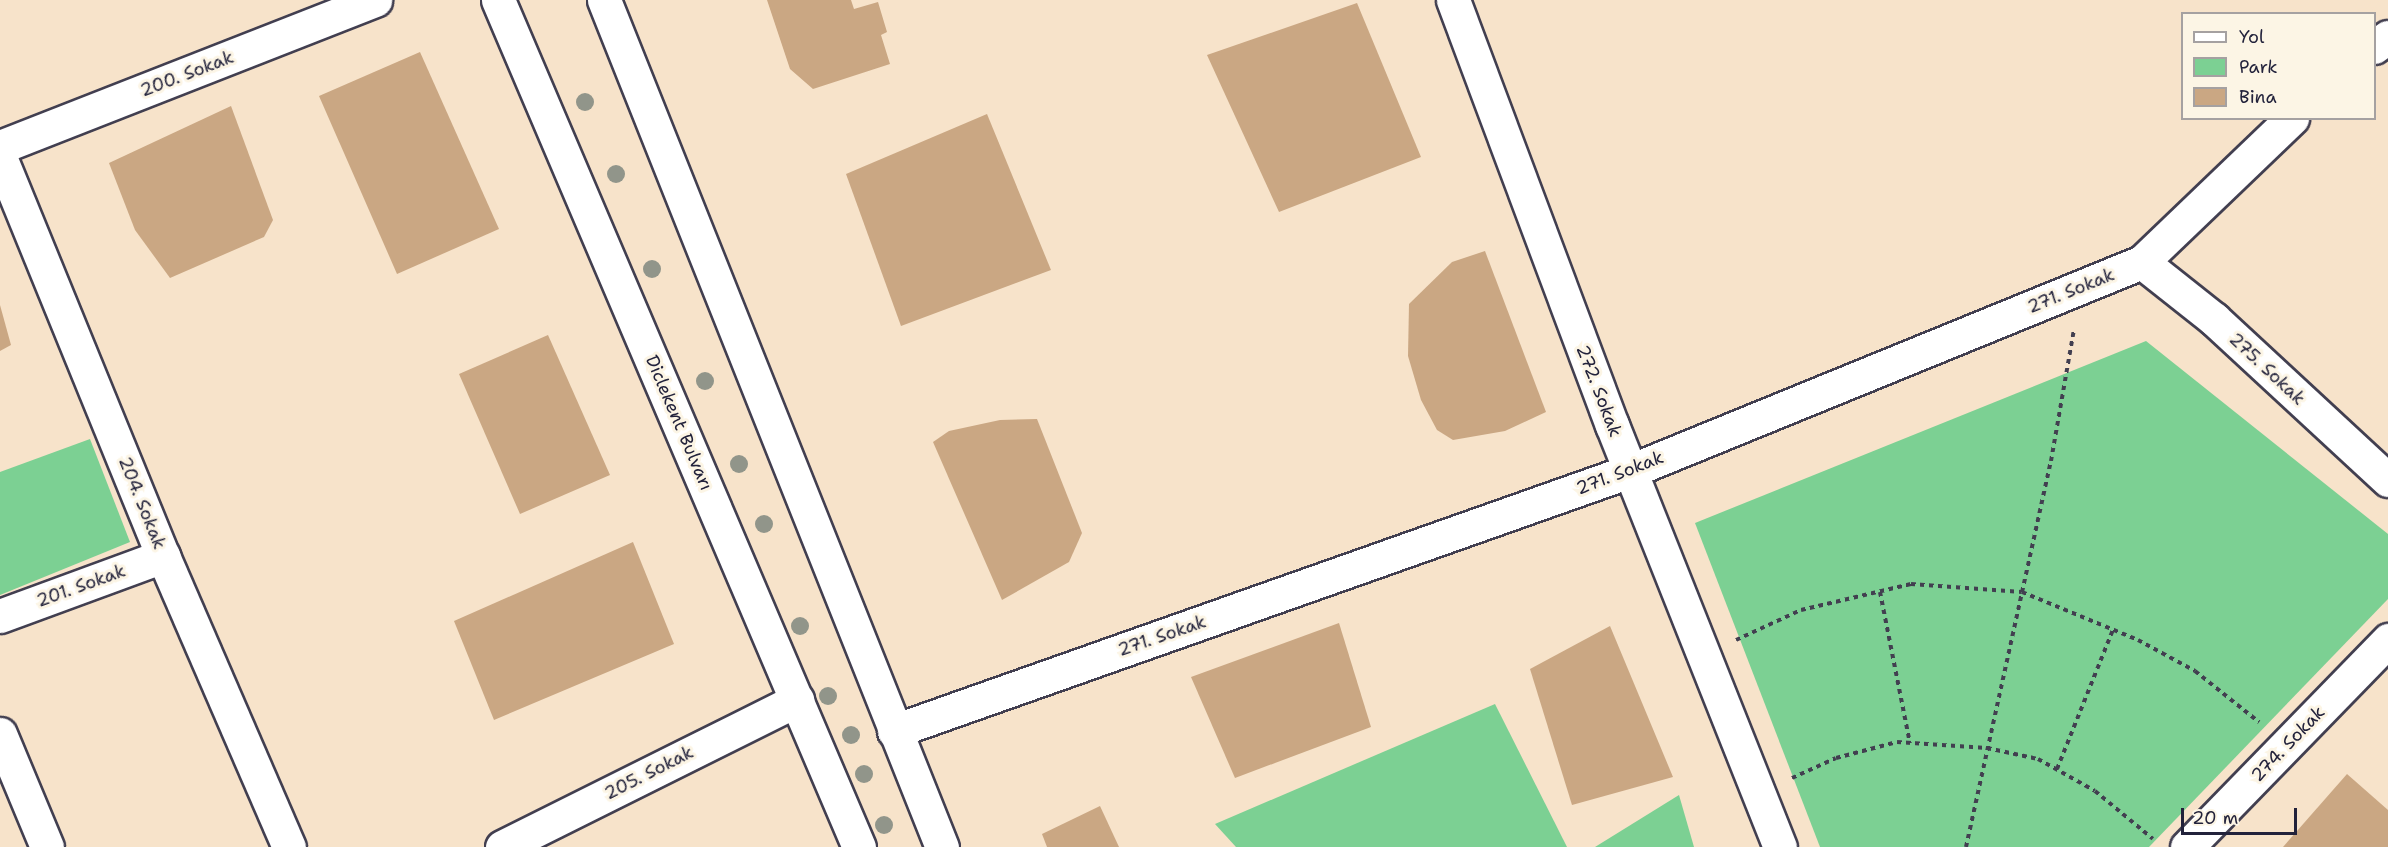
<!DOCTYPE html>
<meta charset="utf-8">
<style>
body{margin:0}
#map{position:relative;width:2388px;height:847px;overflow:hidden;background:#f7e3ca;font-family:"Shantell Sans",sans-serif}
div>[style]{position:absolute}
.green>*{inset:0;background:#7cd093}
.building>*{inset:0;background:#caa783}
.path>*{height:4px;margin-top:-2px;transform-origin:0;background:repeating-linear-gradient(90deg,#423f50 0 4.5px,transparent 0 9px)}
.roads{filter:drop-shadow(2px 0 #423f50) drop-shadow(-2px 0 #423f50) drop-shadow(0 2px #423f50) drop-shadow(0 -2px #423f50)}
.minor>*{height:33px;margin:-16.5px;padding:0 16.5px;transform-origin:16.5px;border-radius:16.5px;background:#fff}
.major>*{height:33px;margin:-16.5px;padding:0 16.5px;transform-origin:16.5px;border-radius:16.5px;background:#fff}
.trees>*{width:18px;height:18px;margin:-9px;border-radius:50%;background:#91958a}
span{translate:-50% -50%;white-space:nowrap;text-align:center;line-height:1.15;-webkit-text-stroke:6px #fcf5e5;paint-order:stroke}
.street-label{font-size:18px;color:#22223b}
.legend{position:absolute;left:2181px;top:12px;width:195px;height:108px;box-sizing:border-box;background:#fcf5e5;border:2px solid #a5a1a1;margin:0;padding:8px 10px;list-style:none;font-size:18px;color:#22223b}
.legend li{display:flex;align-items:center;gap:12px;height:30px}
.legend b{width:30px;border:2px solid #a5a1a1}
.scale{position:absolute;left:2181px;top:808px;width:116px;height:27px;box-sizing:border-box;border:3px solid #22223b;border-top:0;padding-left:8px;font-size:18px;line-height:21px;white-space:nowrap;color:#22223b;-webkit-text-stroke:4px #fcf5e5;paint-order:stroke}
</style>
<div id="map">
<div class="green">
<div style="clip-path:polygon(2146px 341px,2388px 534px,2388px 599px,2149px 847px,1820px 847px,1695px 523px)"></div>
<div style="clip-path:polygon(90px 439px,130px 542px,0 595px,0 472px)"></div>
<div style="clip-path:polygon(1495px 704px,1567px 847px,1236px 847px,1215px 824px)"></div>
<div style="clip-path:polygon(1679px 795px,1694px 847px,1595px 847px)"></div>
</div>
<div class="building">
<div style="clip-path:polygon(767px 0,851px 0,854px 9px,878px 2px,887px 32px,881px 35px,890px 64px,813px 89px,790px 69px)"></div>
<div style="clip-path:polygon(1357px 3px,1421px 157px,1279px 212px,1207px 55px)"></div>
<div style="clip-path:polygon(420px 52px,499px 229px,397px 274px,319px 96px)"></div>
<div style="clip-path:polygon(231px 106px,273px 220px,264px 237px,170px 278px,135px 230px,109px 163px)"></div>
<div style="clip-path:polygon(987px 114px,1051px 270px,901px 326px,846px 174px)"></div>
<div style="clip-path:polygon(1485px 251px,1546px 412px,1505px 431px,1453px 440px,1437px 430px,1421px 400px,1408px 356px,1409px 304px,1452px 262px)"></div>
<div style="clip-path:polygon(0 305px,11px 345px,0 351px)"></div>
<div style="clip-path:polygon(548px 335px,610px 475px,520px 514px,459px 374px)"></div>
<div style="clip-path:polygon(1037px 419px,1082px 533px,1069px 562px,1002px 600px,933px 442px,949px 431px,1000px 420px)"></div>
<div style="clip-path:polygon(633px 542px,674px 644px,494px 720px,454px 621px)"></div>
<div style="clip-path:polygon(1339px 623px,1371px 727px,1235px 778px,1191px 677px)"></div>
<div style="clip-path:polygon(1610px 626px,1673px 777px,1572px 805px,1530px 669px)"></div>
<div style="clip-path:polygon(2347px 774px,2388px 810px,2388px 847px,2283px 847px)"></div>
<div style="clip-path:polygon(1100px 806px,1119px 847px,1047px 847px,1042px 834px)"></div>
</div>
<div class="path">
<div style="left:1880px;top:592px;width:154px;rotate:78.8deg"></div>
<div style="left:1736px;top:640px;width:72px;rotate:-24.8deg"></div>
<div style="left:1801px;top:610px;width:113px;rotate:-13.3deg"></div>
<div style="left:1911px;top:584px;width:111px;rotate:4.1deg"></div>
<div style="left:2022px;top:592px;width:126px;rotate:22.5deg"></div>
<div style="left:2138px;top:640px;width:65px;rotate:28.5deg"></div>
<div style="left:2195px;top:671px;width:82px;rotate:38.6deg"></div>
<div style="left:2057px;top:769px;width:150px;rotate:-68.1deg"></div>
<div style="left:1792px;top:778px;width:48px;rotate:-24.4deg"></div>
<div style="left:1836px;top:758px;width:63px;rotate:-14.7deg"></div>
<div style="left:1897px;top:742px;width:90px;rotate:3.8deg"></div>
<div style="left:1987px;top:748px;width:52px;rotate:12.2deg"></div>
<div style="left:2038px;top:759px;width:65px;rotate:29.3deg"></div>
<div style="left:2095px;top:791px;width:75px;rotate:39.6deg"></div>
<div style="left:1966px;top:847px;width:395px;rotate:-77.6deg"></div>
<div style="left:2051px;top:461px;width:134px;rotate:-80.1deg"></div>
</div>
<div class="roads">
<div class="minor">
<div style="left:1453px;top:0;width:454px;rotate:69.5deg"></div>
<div style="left:1612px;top:425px;width:454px;rotate:68.3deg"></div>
<div style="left:2374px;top:47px;width:17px;rotate:-36deg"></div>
<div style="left:0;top:147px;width:403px;rotate:-21.4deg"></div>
<div style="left:0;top:157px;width:431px;rotate:67.8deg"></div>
<div style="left:163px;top:556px;width:317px;rotate:66.6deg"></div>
<div style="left:2142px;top:262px;width:92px;rotate:38.4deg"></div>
<div style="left:2214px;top:319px;width:237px;rotate:42.8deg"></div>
<div style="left:0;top:616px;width:174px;rotate:-20.2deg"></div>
<div style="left:894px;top:731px;width:781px;rotate:-19.46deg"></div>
<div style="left:1630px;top:471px;width:553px;rotate:-22.21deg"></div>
<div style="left:2142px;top:262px;width:208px;rotate:-43.8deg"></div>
<div style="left:0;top:734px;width:122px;rotate:67.4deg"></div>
<div style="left:502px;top:847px;width:330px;rotate:-26.5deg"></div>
<div style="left:2187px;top:847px;width:289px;rotate:-45.8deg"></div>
</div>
<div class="major">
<div style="left:498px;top:0;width:921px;rotate:66.92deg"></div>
<div style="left:604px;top:0;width:912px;rotate:68.25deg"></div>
</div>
</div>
<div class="trees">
<div style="left:585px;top:102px"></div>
<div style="left:616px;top:174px"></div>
<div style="left:652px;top:269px"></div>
<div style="left:705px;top:381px"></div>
<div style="left:739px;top:464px"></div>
<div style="left:764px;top:524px"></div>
<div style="left:800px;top:626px"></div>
<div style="left:828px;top:696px"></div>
<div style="left:851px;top:735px"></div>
<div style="left:864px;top:774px"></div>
<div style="left:884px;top:825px"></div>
</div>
<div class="street-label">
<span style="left:187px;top:74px;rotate:-21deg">200. Sokak</span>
<span style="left:2071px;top:291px;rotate:-22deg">271. Sokak</span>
<span style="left:2267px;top:369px;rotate:43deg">275. Sokak</span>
<span style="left:1599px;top:391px;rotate:69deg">272. Sokak</span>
<span style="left:679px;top:423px;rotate:67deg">Diclekent Bulvarı</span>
<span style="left:1620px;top:473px;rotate:-21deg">271. Sokak</span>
<span style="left:142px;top:503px;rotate:68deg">204. Sokak</span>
<span style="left:81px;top:586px;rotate:-20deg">201. Sokak</span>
<span style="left:1162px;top:636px;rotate:-19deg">271. Sokak</span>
<span style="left:2288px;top:744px;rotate:-46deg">274. Sokak</span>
<span style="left:649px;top:773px;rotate:-27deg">205. Sokak</span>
</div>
<ul class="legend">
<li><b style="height:8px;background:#fff"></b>Yol</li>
<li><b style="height:16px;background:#7cd093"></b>Park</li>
<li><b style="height:16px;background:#caa783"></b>Bina</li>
</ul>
<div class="scale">20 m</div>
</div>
